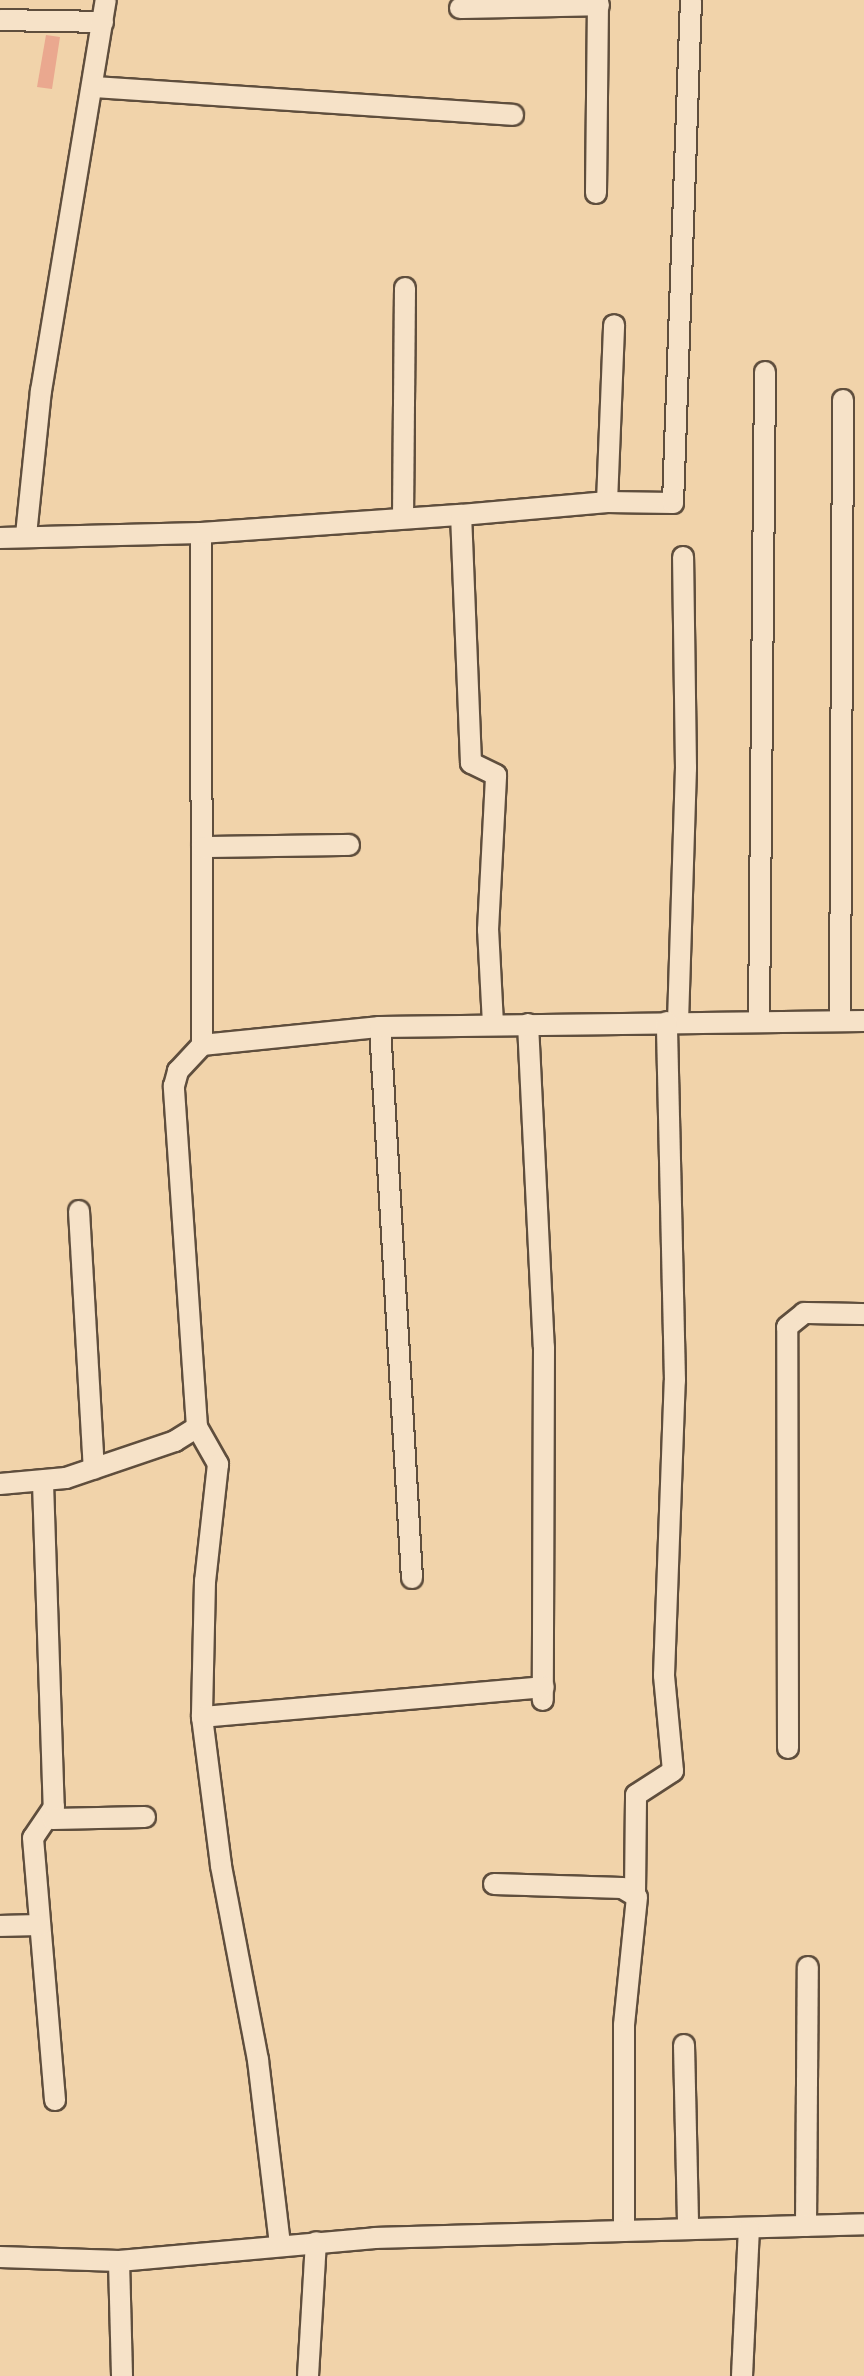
<!DOCTYPE html>
<style>
body{margin:0}
#map{position:relative;width:864px;height:2376px;overflow:hidden;background:#f1d3aa;font-family:Vollkorn,serif}
div>[style]{position:absolute}
.building>*{inset:0;background:#eaa88f}
.roads{filter:drop-shadow(2px 0 #5f4e3d) drop-shadow(-2px 0 #5f4e3d) drop-shadow(0 2px #5f4e3d) drop-shadow(0 -2px #5f4e3d)}
.minor>*{height:20px;margin:-10px;padding:0 10px;transform-origin:10px;border-radius:10px;background:#f6e2c8}
span{translate:-50% -50%;white-space:nowrap;text-align:center;line-height:1.15;-webkit-text-stroke:10px #f6e2c8;paint-order:stroke}
</style>
<div id="map">
<div class="building">
<div style="clip-path:polygon(46px 35px,60px 37px,52px 89px,37px 87px)"></div>
</div>
<div class="roads">
<div class="minor">
<div style="left:460px;top:8px;width:139px;rotate:-1.2deg"></div>
<div style="left:0;top:20px;width:103px;rotate:1.1deg"></div>
<div style="left:93px;top:87px;width:421px;rotate:3.8deg"></div>
<div style="left:596px;top:193px;width:193px;rotate:-89.4deg"></div>
<div style="left:607px;top:502px;width:177px;rotate:-87.7deg"></div>
<div style="left:403px;top:518px;width:230px;rotate:-89.5deg"></div>
<div style="left:201px;top:533px;width:512px;rotate:89.89deg"></div>
<div style="left:26px;top:535px;width:145px;rotate:-84.1deg"></div>
<div style="left:41px;top:391px;width:396px;rotate:-80.6deg"></div>
<div style="left:0;top:538px;width:201px;rotate:-1.4deg"></div>
<div style="left:201px;top:533px;width:261px;rotate:-4deg"></div>
<div style="left:202px;top:847px;width:147px;rotate:-0.8deg"></div>
<div style="left:759px;top:1021px;width:649px;rotate:-89.47deg"></div>
<div style="left:840px;top:1021px;width:621px;rotate:-89.72deg"></div>
<div style="left:678px;top:1022px;width:254px;rotate:-88.2deg"></div>
<div style="left:686px;top:768px;width:211px;rotate:-90.8deg"></div>
<div style="left:493px;top:1024px;width:94px;rotate:-93deg"></div>
<div style="left:488px;top:930px;width:155px;rotate:-87deg"></div>
<div style="left:496px;top:775px;width:28px;rotate:-154deg"></div>
<div style="left:471px;top:763px;width:248px;rotate:-92.3deg"></div>
<div style="left:461px;top:515px;width:147px;rotate:-5.1deg"></div>
<div style="left:607px;top:502px;width:66px;rotate:0.9deg"></div>
<div style="left:673px;top:503px;width:503px;rotate:-87.95deg"></div>
<div style="left:528px;top:1024px;width:323px;rotate:87.2deg"></div>
<div style="left:544px;top:1347px;width:353px;rotate:90.2deg"></div>
<div style="left:380px;top:1027px;width:552px;rotate:86.68deg"></div>
<div style="left:79px;top:1211px;width:258px;rotate:86.7deg"></div>
<div style="left:197px;top:1427px;width:43px;rotate:60.4deg"></div>
<div style="left:218px;top:1464px;width:118px;rotate:96.3deg"></div>
<div style="left:205px;top:1581px;width:136px;rotate:91.3deg"></div>
<div style="left:202px;top:1717px;width:150px;rotate:82.7deg"></div>
<div style="left:221px;top:1866px;width:197px;rotate:79.2deg"></div>
<div style="left:258px;top:2060px;width:185px;rotate:83.2deg"></div>
<div style="left:43px;top:1483px;width:324px;rotate:88.1deg"></div>
<div style="left:54px;top:1807px;width:37px;rotate:124deg"></div>
<div style="left:33px;top:1838px;width:263px;rotate:85.2deg"></div>
<div style="left:0;top:1484px;width:66px;rotate:-5.2deg"></div>
<div style="left:66px;top:1478px;width:115px;rotate:-18.7deg"></div>
<div style="left:175px;top:1441px;width:26px;rotate:-32deg"></div>
<div style="left:197px;top:1427px;width:342px;rotate:-93.9deg"></div>
<div style="left:174px;top:1086px;width:16px;rotate:-75deg"></div>
<div style="left:178px;top:1071px;width:35px;rotate:-47deg"></div>
<div style="left:202px;top:1045px;width:179px;rotate:-5.8deg"></div>
<div style="left:380px;top:1027px;width:484px;rotate:-0.7deg"></div>
<div style="left:202px;top:1717px;width:343px;rotate:-5deg"></div>
<div style="left:788px;top:1748px;width:421px;rotate:-90.1deg"></div>
<div style="left:787px;top:1327px;width:22px;rotate:-39deg"></div>
<div style="left:804px;top:1313px;width:60px;rotate:1deg"></div>
<div style="left:52px;top:1819px;width:93px;rotate:-1.2deg"></div>
<div style="left:494px;top:1884px;width:128px;rotate:1.8deg"></div>
<div style="left:622px;top:1888px;width:17px;rotate:31deg"></div>
<div style="left:637px;top:1897px;width:129px;rotate:95.8deg"></div>
<div style="left:624px;top:2025px;width:206px;rotate:90deg"></div>
<div style="left:635px;top:1894px;width:99px;rotate:-89.4deg"></div>
<div style="left:636px;top:1795px;width:44px;rotate:-33deg"></div>
<div style="left:673px;top:1771px;width:96px;rotate:-95.4deg"></div>
<div style="left:664px;top:1675px;width:294px;rotate:-87.9deg"></div>
<div style="left:675px;top:1381px;width:359px;rotate:-91.3deg"></div>
<div style="left:0;top:1926px;width:40px;rotate:-1.4deg"></div>
<div style="left:684px;top:2045px;width:183px;rotate:88.7deg"></div>
<div style="left:806px;top:2226px;width:259px;rotate:-89.6deg"></div>
<div style="left:0;top:2257px;width:119px;rotate:1.9deg"></div>
<div style="left:119px;top:2261px;width:257px;rotate:-5.1deg"></div>
<div style="left:375px;top:2238px;width:489px;rotate:-1.6deg"></div>
<div style="left:119px;top:2261px;width:115px;rotate:88.5deg"></div>
<div style="left:308px;top:2376px;width:134px;rotate:-86.6deg"></div>
<div style="left:742px;top:2376px;width:147px;rotate:-87.3deg"></div>
</div>
</div>
</div>
